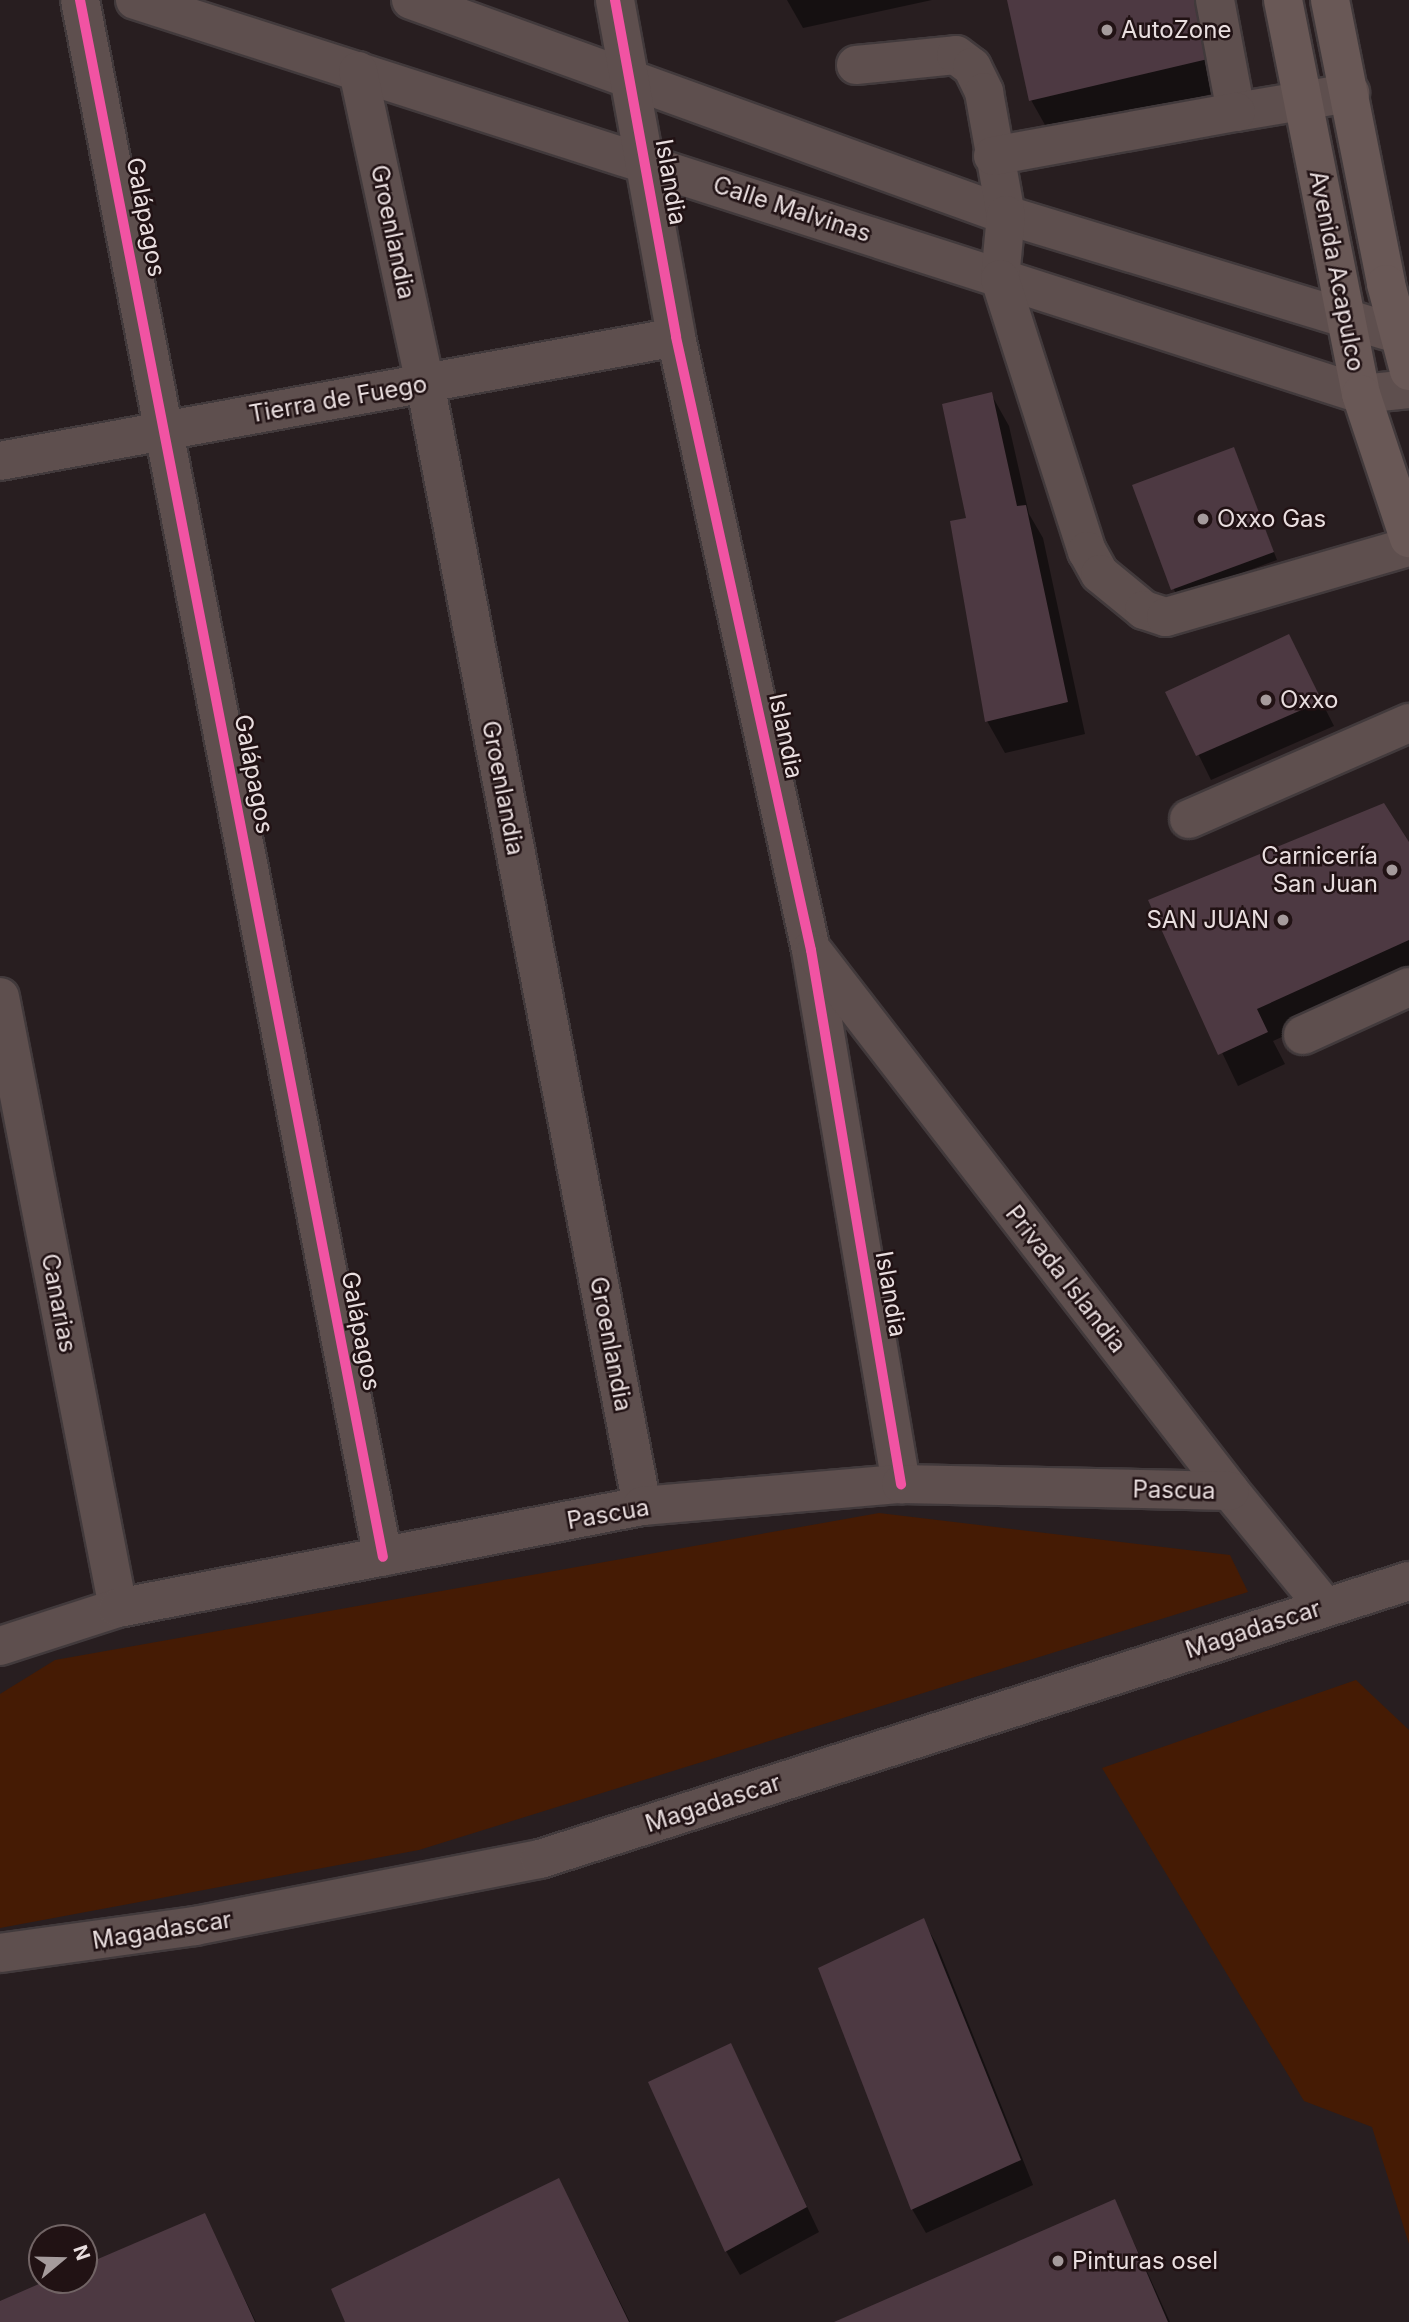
<!DOCTYPE html>
<meta charset="utf-8">
<style>
body{margin:0}
#map{position:relative;width:1409px;height:2322px;overflow:hidden;background:#281e20;font-family:Inter,sans-serif}
div>[style]{position:absolute}
.green>*{inset:0;background:#451b04}
.shadow>*{inset:0;background:#0007}
.building>*{inset:0;background:#4d3942}
.roads{filter:drop-shadow(2px 0 #423a3c) drop-shadow(-2px 0 #423a3c) drop-shadow(0 2px #423a3c) drop-shadow(0 -2px #423a3c)}
.minor>*{height:38px;margin:-19px;padding:0 19px;transform-origin:19px;border-radius:19px;background:#5e4f4e}
.major>*{height:38px;margin:-19px;padding:0 19px;transform-origin:19px;border-radius:19px;background:#695856}
.cycleway>*{height:10px;margin:-5px;padding:0 5px;transform-origin:5px;border-radius:5px;background:#f153a3}
.dots>*{width:19px;height:19px;translate:-50% -50%;box-sizing:border-box;border:4px solid #211214;border-radius:50%}
span{translate:-50% -50%;white-space:nowrap;text-align:center;line-height:1.15;-webkit-text-stroke:5px #211214;paint-order:stroke}
.poi-label{font-size:24px;color:#e9dedf}
.left{translate:0 -50%;text-align:left}
.right{translate:-100% -50%;text-align:right}
.street-label{font-size:24px;color:#e9dedf}
.north{position:absolute;left:28px;top:2224px;width:70px;height:70px;box-sizing:border-box;background:#211214;border:2px solid #716465;border-radius:50%;rotate:71deg;font-size:19px;font-weight:700;line-height:28px;text-align:center;color:#e9dedf}
.north::after{content:'';display:block;margin:auto;width:24px;height:32px;background:#a59b9c;clip-path:polygon(50% 0,100% 100%,50% 72%,0 100%)}
</style>
<div id="map">
<div class="green">
<div style="clip-path:polygon(879px 1513px,1230px 1555px,1248px 1592px,419px 1850px,0 1928px,0 1694px,55px 1660px)"></div>
<div style="clip-path:polygon(1356px 1680px,1409px 1730px,1409px 2244px,1372px 2127px,1304px 2101px,1102px 1768px)"></div>
</div>
<div class="shadow">
<div style="clip-path:polygon(787px 0,932px 0,803px 28px)"></div>
<div style="clip-path:polygon(1009px 0,1205px 0,1225px 91px,1049px 132px,1031px 100px)"></div>
<div style="clip-path:polygon(991px 394px,1009px 426px,1029px 514px,1043px 538px,1085px 734px,1005px 753px,987px 721px,968px 519px)"></div>
<div style="clip-path:polygon(1233px 449px,1277px 560px,1177px 597px,1134px 486px)"></div>
<div style="clip-path:polygon(1288px 636px,1334px 726px,1211px 780px,1168px 693px)"></div>
<div style="clip-path:polygon(1409px 845px,1409px 980px,1273px 1041px,1285px 1064px,1238px 1086px,1150px 901px)"></div>
<div style="clip-path:polygon(923px 1920px,937px 1945px,1033px 2185px,926px 2233px,912px 2209px)"></div>
<div style="clip-path:polygon(731px 2045px,819px 2232px,740px 2275px,726px 2251px)"></div>
<div style="clip-path:polygon(1115px 2201px,1170px 2322px,838px 2322px)"></div>
<div style="clip-path:polygon(572px 2205px,630px 2322px,347px 2322px)"></div>
<div style="clip-path:polygon(204px 2215px,256px 2322px,0 2322px,0 2302px,52px 2280px,84px 2280px,84px 2266px)"></div>
</div>
<div class="building">
<div style="clip-path:polygon(1007px 0,1195px 0,1208px 59px,1029px 101px)"></div>
<div style="clip-path:polygon(992px 392px,1017px 506px,1026px 505px,1068px 702px,985px 722px,950px 521px,966px 518px,942px 404px)"></div>
<div style="clip-path:polygon(1234px 447px,1274px 552px,1171px 590px,1132px 485px)"></div>
<div style="clip-path:polygon(1289px 634px,1322px 701px,1196px 756px,1165px 692px)"></div>
<div style="clip-path:polygon(1384px 803px,1409px 842px,1409px 940px,1257px 1009px,1268px 1032px,1218px 1055px,1148px 900px)"></div>
<div style="clip-path:polygon(924px 1918px,1021px 2160px,911px 2210px,818px 1968px)"></div>
<div style="clip-path:polygon(731px 2043px,807px 2207px,725px 2252px,648px 2082px)"></div>
<div style="clip-path:polygon(559px 2178px,629px 2322px,345px 2322px,331px 2289px)"></div>
<div style="clip-path:polygon(1115px 2199px,1168px 2322px,834px 2322px)"></div>
<div style="clip-path:polygon(205px 2213px,255px 2322px,0 2322px,0 2301px,48px 2280px,84px 2280px,84px 2265px)"></div>
</div>
<div class="roads">
<div class="minor">
<div style="left:80px;top:0;width:1586px;rotate:78.99deg"></div>
<div style="left:135px;top:0;width:1288px;rotate:17.82deg"></div>
<div style="left:1361px;top:394px;width:48px;rotate:-5.9deg"></div>
<div style="left:411px;top:0;width:633px;rotate:19.87deg"></div>
<div style="left:1006px;top:215px;width:410px;rotate:16.9deg"></div>
<div style="left:1398px;top:334px;width:14px;rotate:36deg"></div>
<div style="left:615px;top:0;width:342px;rotate:79.7deg"></div>
<div style="left:676px;top:337px;width:628px;rotate:77.58deg"></div>
<div style="left:811px;top:950px;width:542px;rotate:80.43deg"></div>
<div style="left:1215px;top:0;width:114px;rotate:79.4deg"></div>
<div style="left:1236px;top:112px;width:116px;rotate:-9.5deg"></div>
<div style="left:856px;top:65px;width:100px;rotate:-5.7deg"></div>
<div style="left:956px;top:55px;width:20px;rotate:37deg"></div>
<div style="left:972px;top:67px;width:28px;rotate:64deg"></div>
<div style="left:984px;top:92px;width:125px;rotate:79.9deg"></div>
<div style="left:1006px;top:215px;width:64px;rotate:95.4deg"></div>
<div style="left:1000px;top:279px;width:286px;rotate:72.3deg"></div>
<div style="left:1087px;top:551px;width:26px;rotate:61deg"></div>
<div style="left:1100px;top:574px;width:57px;rotate:39.3deg"></div>
<div style="left:1144px;top:610px;width:23px;rotate:18deg"></div>
<div style="left:1166px;top:617px;width:253px;rotate:-16.1deg"></div>
<div style="left:358px;top:71px;width:319px;rotate:77.9deg"></div>
<div style="left:425px;top:383px;width:1144px;rotate:79.06deg"></div>
<div style="left:993px;top:156px;width:247px;rotate:-10.3deg"></div>
<div style="left:0;top:461px;width:687px;rotate:-10.39deg"></div>
<div style="left:1189px;top:819px;width:240px;rotate:-23.6deg"></div>
<div style="left:815px;top:954px;width:679px;rotate:52.3deg"></div>
<div style="left:1230px;top:1491px;width:149px;rotate:50.7deg"></div>
<div style="left:0;top:997px;width:622px;rotate:79.07deg"></div>
<div style="left:1303px;top:1035px;width:116px;rotate:-24.4deg"></div>
<div style="left:0;top:1646px;width:124px;rotate:-17.9deg"></div>
<div style="left:118px;top:1608px;width:534px;rotate:-11.02deg"></div>
<div style="left:642px;top:1506px;width:260px;rotate:-4.9deg"></div>
<div style="left:901px;top:1484px;width:329px;rotate:1.2deg"></div>
<div style="left:0;top:1953px;width:197px;rotate:-7.9deg"></div>
<div style="left:195px;top:1926px;width:351px;rotate:-11deg"></div>
<div style="left:540px;top:1859px;width:912px;rotate:-17.74deg"></div>
</div>
<div class="major">
<div style="left:1283px;top:0;width:402px;rotate:78.8deg"></div>
<div style="left:1361px;top:394px;width:152px;rotate:71.6deg"></div>
<div style="left:1330px;top:0;width:289px;rotate:78.8deg"></div>
<div style="left:1386px;top:284px;width:90px;rotate:75.2deg"></div>
</div>
</div>
<div class="cycleway">
<div style="left:80px;top:0;width:1586px;rotate:78.99deg"></div>
<div style="left:615px;top:0;width:342px;rotate:79.7deg"></div>
<div style="left:676px;top:337px;width:628px;rotate:77.58deg"></div>
<div style="left:811px;top:950px;width:542px;rotate:80.43deg"></div>
</div>
<div class="dots">
<div style="left:1107px;top:30px;background:#a59b9c"></div>
<div style="left:1203px;top:519px;background:#a59b9c"></div>
<div style="left:1266px;top:700px;background:#a59b9c"></div>
<div style="left:1392px;top:870px;background:#a59b9c"></div>
<div style="left:1283px;top:920px;background:#a59b9c"></div>
<div style="left:1058px;top:2261px;background:#a59b9c"></div>
</div>
<div class="poi-label">
<span class="left" style="left:1121px;top:30px">AutoZone</span>
<span class="left" style="left:1217px;top:519px">Oxxo Gas</span>
<span class="left" style="left:1280px;top:700px">Oxxo</span>
<span class="right" style="left:1378px;top:870px">Carnicería<br>San Juan</span>
<span class="right" style="left:1269px;top:920px">SAN JUAN</span>
<span class="left" style="left:1072px;top:2261px">Pinturas osel</span>
</div>
<div class="street-label">
<span style="left:671px;top:182px;rotate:80deg">Islandia</span>
<span style="left:792px;top:209px;rotate:18deg">Calle Malvinas</span>
<span style="left:146px;top:217px;rotate:79deg">Galápagos</span>
<span style="left:393px;top:232px;rotate:78deg">Groenlandia</span>
<span style="left:1337px;top:271px;rotate:79deg">Avenida Acapulco</span>
<span style="left:338px;top:399px;rotate:-10deg">Tierra de Fuego</span>
<span style="left:786px;top:736px;rotate:78deg">Islandia</span>
<span style="left:254px;top:774px;rotate:79deg">Galápagos</span>
<span style="left:503px;top:788px;rotate:79deg">Groenlandia</span>
<span style="left:1066px;top:1279px;rotate:52deg">Privada Islandia</span>
<span style="left:891px;top:1294px;rotate:80deg">Islandia</span>
<span style="left:59px;top:1303px;rotate:79deg">Canarias</span>
<span style="left:361px;top:1331px;rotate:79deg">Galápagos</span>
<span style="left:611px;top:1344px;rotate:79deg">Groenlandia</span>
<span style="left:1174px;top:1490px;rotate:1deg">Pascua</span>
<span style="left:608px;top:1514px;rotate:-10deg">Pascua</span>
<span style="left:1253px;top:1629px;rotate:-18deg">Magadascar</span>
<span style="left:713px;top:1803px;rotate:-18deg">Magadascar</span>
<span style="left:162px;top:1930px;rotate:-9deg">Magadascar</span>
</div>
<div class="north">N</div>
</div>
